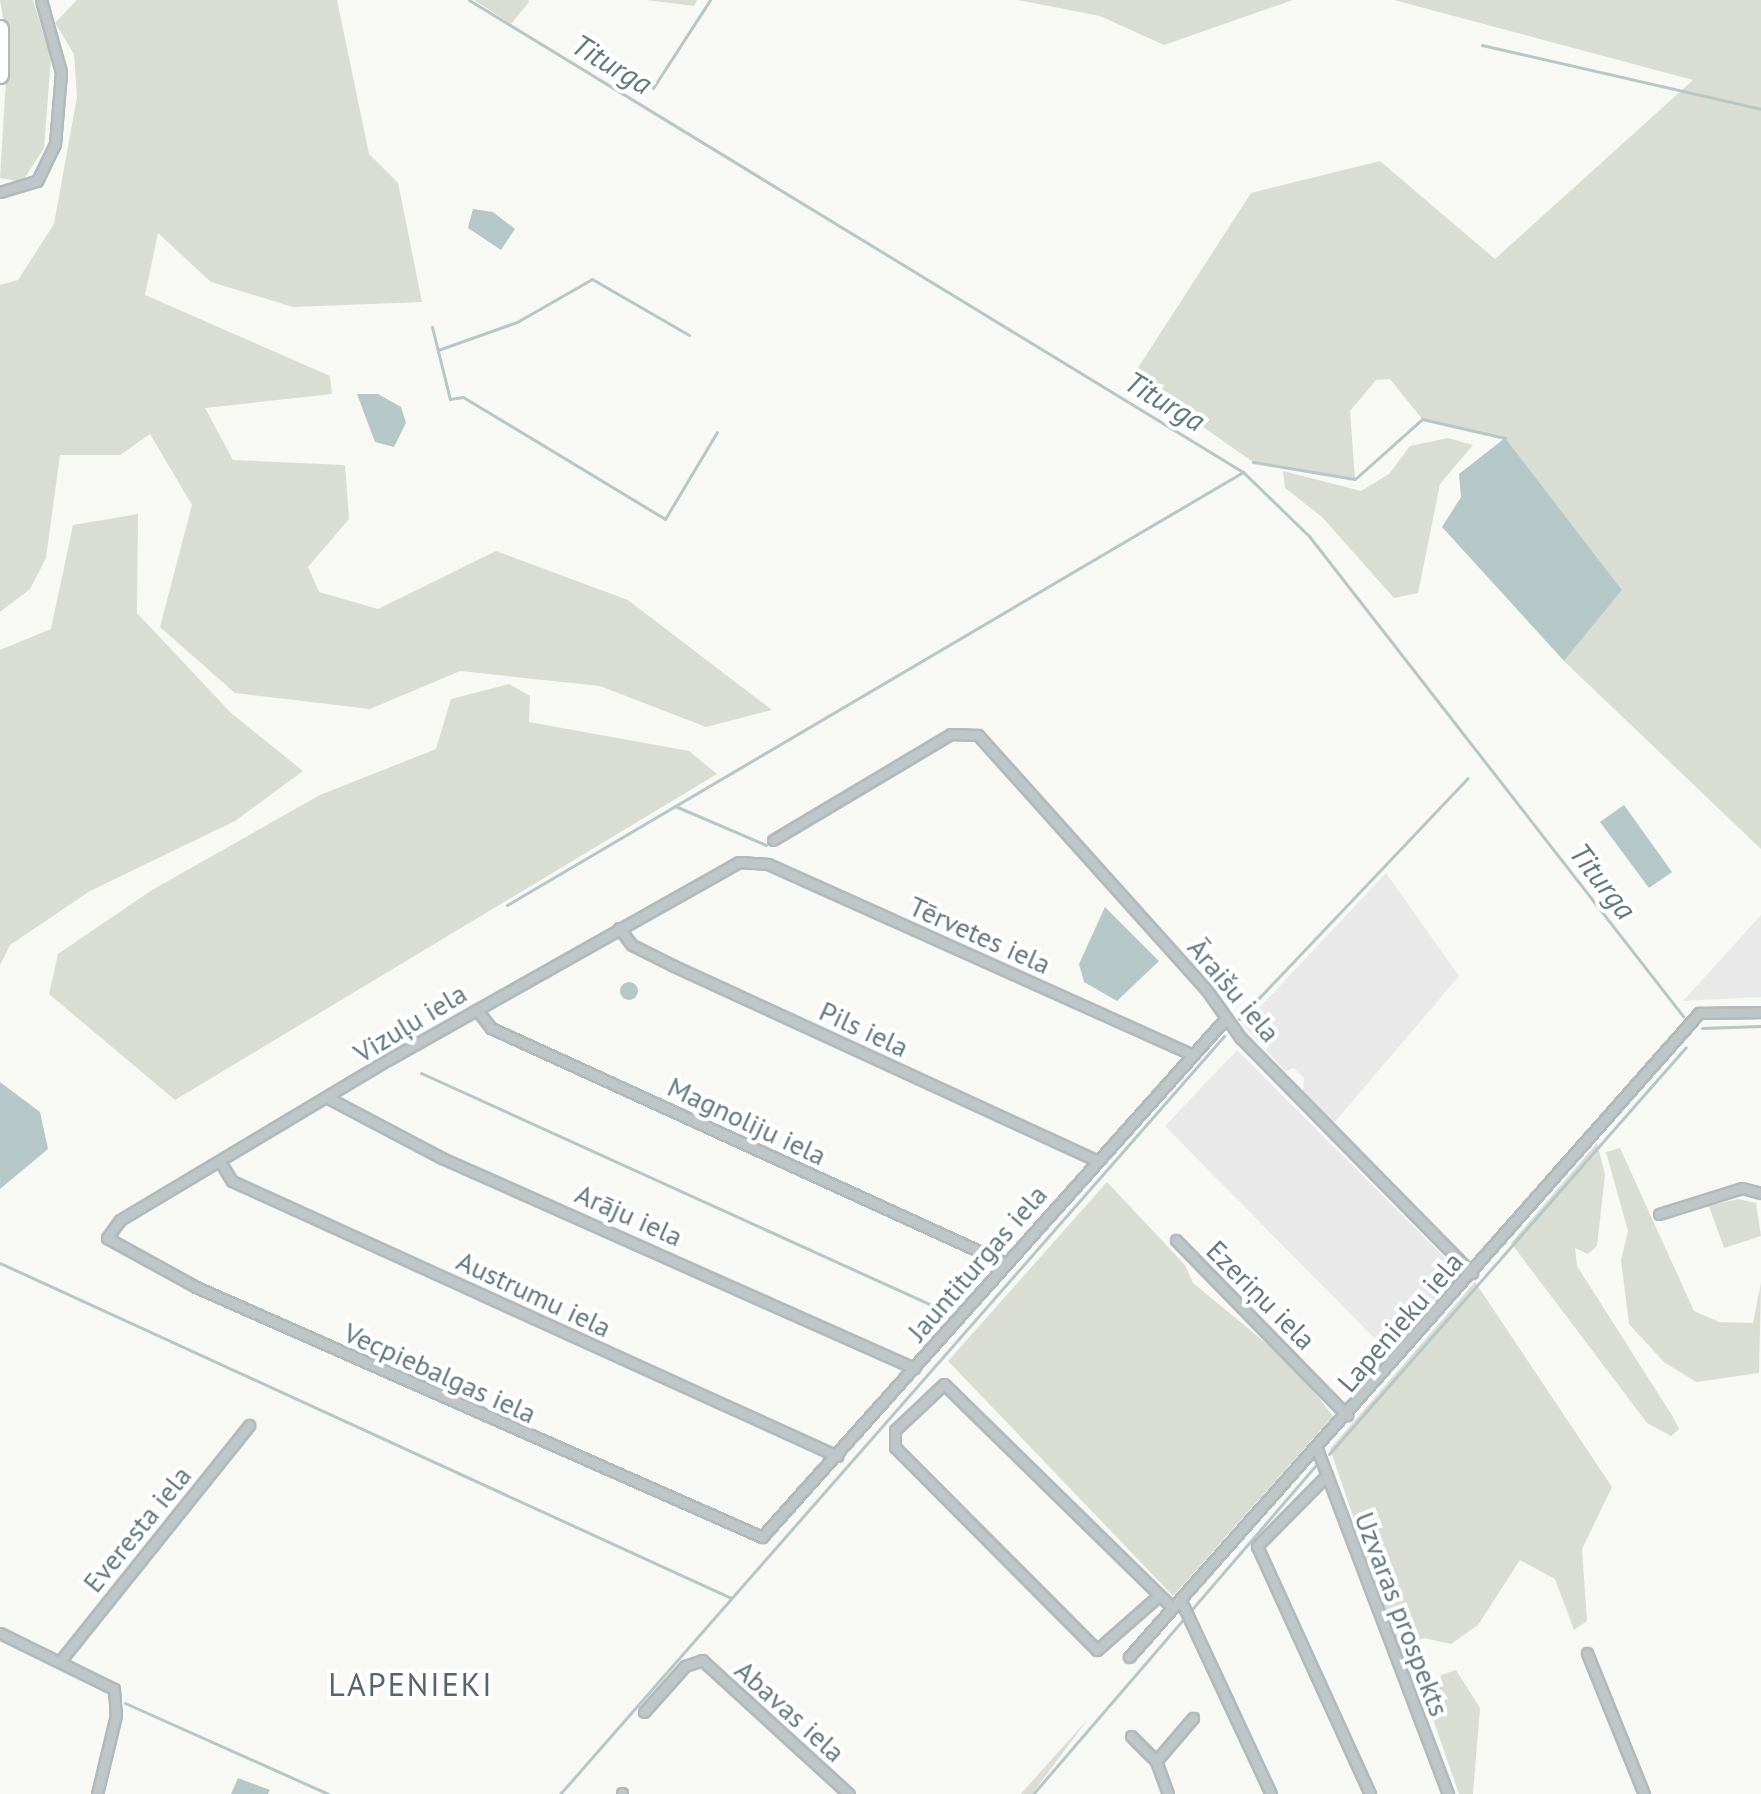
<!DOCTYPE html>
<meta charset="utf-8">
<style>
body{margin:0}
#map{position:relative;width:1761px;height:1794px;overflow:hidden;background:#f8f8f5;font-family:"PT Sans",sans-serif}
div>[style]{position:absolute}
.built>*{inset:0;background:#e9e9e9}
.green>*{inset:0;background:#daddd4}
.water>*{inset:0;background:#b5c7c7}
.round{border-radius:50%}
.stream>*{height:3px;margin:-1.5px;padding:0 1.5px;transform-origin:1.5px;border-radius:1.5px;background:#b5c7c7}
.roads{filter:drop-shadow(2px 0 #b2b9bb) drop-shadow(-2px 0 #b2b9bb) drop-shadow(0 2px #b2b9bb) drop-shadow(0 -2px #b2b9bb)}
.minor>*{height:9px;margin:-4.5px;padding:0 4.5px;transform-origin:4.5px;border-radius:4.5px;background:#bfc6c8}
.motorway>*{height:16px;margin:-8px;padding:0 8px;transform-origin:8px;border-radius:8px;background:#fff}
span{translate:-50% -50%;white-space:nowrap;text-align:center;line-height:1.15;-webkit-text-stroke:8px #fff;paint-order:stroke}
.street-label{font-size:28px;color:#637a81}
.water-label{font-size:30px;color:#5e7b7c;font-style:italic}
.quarter-label{font-size:32px;color:#55676c;letter-spacing:2px}
</style>
<div id="map">
<div class="built">
<div style="clip-path:polygon(1386px 873px,1459px 976px,1334px 1123px,1303px 1092px,1304px 1078px,1294px 1068px,1285px 1071px,1243px 1025px)"></div>
<div style="clip-path:polygon(1761px 915px,1761px 997px,1683px 1001px)"></div>
<div style="clip-path:polygon(1237px 1050px,1459px 1272px,1388px 1352px,1165px 1126px)"></div>
</div>
<div class="green">
<div style="clip-path:polygon(0 0,33px 0,51px 58px,44px 148px,22px 182px,0 178px,8px 47px)"></div>
<div style="clip-path:polygon(77px 0,337px 0,369px 154px,398px 183px,422px 302px,293px 307px,211px 282px,158px 233px,145px 295px,330px 376px,332px 394px,205px 408px,233px 460px,345px 465px,349px 519px,308px 567px,319px 592px,378px 609px,496px 551px,628px 600px,772px 710px,706px 727px,600px 686px,460px 671px,370px 709px,235px 693px,160px 627px,192px 505px,150px 434px,120px 455px,60px 455px,46px 558px,30px 589px,0 612px,0 285px,18px 280px,54px 224px,77px 97px,74px 54px,55px 23px)"></div>
<div style="clip-path:polygon(474px 0,528px 0,529px 2px,511px 24px)"></div>
<div style="clip-path:polygon(646px 0,697px 0,694px 6px)"></div>
<div style="clip-path:polygon(1018px 0,1293px 0,1164px 45px,1100px 16px)"></div>
<div style="clip-path:polygon(1394px 0,1761px 0,1761px 849px,1564px 661px,1622px 590px,1505px 439px,1422px 419px,1390px 379px,1376px 380px,1350px 411px,1355px 479px,1253px 462px,1132px 377px,1251px 193px,1380px 161px,1495px 259px,1693px 80px)"></div>
<div style="clip-path:polygon(1448px 438px,1473px 445px,1440px 484px,1418px 593px,1394px 598px,1322px 517px,1285px 488px,1283px 471px,1361px 491px,1389px 474px,1410px 446px)"></div>
<div style="clip-path:polygon(138px 514px,137px 613px,231px 713px,303px 771px,235px 821px,90px 891px,10px 945px,0 965px,0 650px,51px 629px,73px 525px)"></div>
<div style="clip-path:polygon(509px 684px,530px 696px,529px 722px,689px 751px,717px 774px,175px 1100px,49px 994px,58px 954px,152px 890px,320px 795px,436px 749px,451px 699px)"></div>
<div style="clip-path:polygon(1597px 1143px,1605px 1175px,1597px 1246px,1588px 1254px,1575px 1248px,1577px 1266px,1673px 1417px,1679px 1429px,1671px 1436px,1647px 1423px,1511px 1243px)"></div>
<div style="clip-path:polygon(1620px 1148px,1694px 1311px,1719px 1322px,1753px 1323px,1761px 1283px,1759px 1373px,1696px 1382px,1664px 1362px,1629px 1324px,1621px 1260px,1628px 1231px,1606px 1152px)"></div>
<div style="clip-path:polygon(1107px 1182px,1185px 1265px,1193px 1283px,1294px 1366px,1333px 1416px,1173px 1596px,948px 1361px)"></div>
<div style="clip-path:polygon(1738px 1199px,1756px 1203px,1761px 1236px,1724px 1248px,1709px 1206px)"></div>
<div style="clip-path:polygon(1475px 1282px,1612px 1487px,1582px 1549px,1587px 1621px,1574px 1630px,1555px 1579px,1520px 1560px,1478px 1625px,1451px 1644px,1424px 1638px,1398px 1647px,1330px 1449px)"></div>
<div style="clip-path:polygon(1456px 1670px,1480px 1708px,1473px 1794px,1459px 1794px,1433px 1719px,1441px 1675px)"></div>
<div style="clip-path:polygon(1088px 1719px,1032px 1794px,1021px 1794px,1035px 1778px)"></div>
</div>
<div class="water">
<div style="clip-path:polygon(473px 209px,493px 212px,515px 229px,501px 250px,468px 228px)"></div>
<div style="clip-path:polygon(357px 394px,378px 394px,401px 407px,406px 423px,394px 447px,375px 442px)"></div>
<div style="clip-path:polygon(1505px 438px,1622px 590px,1564px 661px,1442px 527px,1461px 497px,1459px 474px)"></div>
<div style="clip-path:polygon(1624px 805px,1672px 872px,1649px 888px,1600px 822px)"></div>
<div style="clip-path:polygon(1105px 907px,1159px 961px,1117px 1001px,1084px 982px,1079px 964px)"></div>
<div class="round" style="left:620px;top:982px;width:18px;height:18px"></div>
<div style="clip-path:polygon(0 1082px,40px 1112px,48px 1149px,0 1189px)"></div>
<div style="clip-path:polygon(238px 1778px,270px 1790px,268px 1794px,231px 1794px)"></div>
</div>
<div class="stream">
<div style="left:469px;top:0;width:907px;rotate:31.38deg"></div>
<div style="left:1243px;top:472px;width:92px;rotate:44.1deg"></div>
<div style="left:1309px;top:536px;width:609px;rotate:52.08deg"></div>
<div style="left:1482px;top:45px;width:286px;rotate:12.9deg"></div>
<div style="left:653px;top:88px;width:105px;rotate:-57.1deg"></div>
<div style="left:432px;top:327px;width:74px;rotate:76deg"></div>
<div style="left:450px;top:399px;width:13px;rotate:-9deg"></div>
<div style="left:463px;top:397px;width:236px;rotate:31.1deg"></div>
<div style="left:665px;top:519px;width:101px;rotate:-59.1deg"></div>
<div style="left:438px;top:350px;width:84px;rotate:-19.5deg"></div>
<div style="left:517px;top:322px;width:86px;rotate:-29.8deg"></div>
<div style="left:592px;top:279px;width:112px;rotate:30deg"></div>
<div style="left:1253px;top:462px;width:103px;rotate:9.5deg"></div>
<div style="left:1355px;top:479px;width:90px;rotate:-41.8deg"></div>
<div style="left:1422px;top:419px;width:85px;rotate:12.9deg"></div>
<div style="left:675px;top:806px;width:99px;rotate:23.2deg"></div>
<div style="left:507px;top:905px;width:854px;rotate:-30.47deg"></div>
<div style="left:1239px;top:1019px;width:332px;rotate:-46.5deg"></div>
<div style="left:1702px;top:1028px;width:59px;rotate:-1.9deg"></div>
<div style="left:421px;top:1073px;width:578px;rotate:24.44deg"></div>
<div style="left:0;top:1263px;width:804px;rotate:24.62deg"></div>
<div style="left:1329px;top:1454px;width:541px;rotate:-48.74deg"></div>
<div style="left:125px;top:1703px;width:222px;rotate:24.1deg"></div>
<div style="left:560px;top:1794px;width:1008px;rotate:-48.78deg"></div>
<div style="left:1033px;top:1794px;width:433px;rotate:-49.3deg"></div>
</div>
<div class="roads">
<div class="minor">
<div style="left:0;top:192px;width:39px;rotate:-17deg"></div>
<div style="left:37px;top:181px;width:41px;rotate:-64.1deg"></div>
<div style="left:55px;top:144px;width:72px;rotate:-85.2deg"></div>
<div style="left:61px;top:72px;width:75px;rotate:-105.5deg"></div>
<div style="left:773px;top:840px;width:207px;rotate:-30.8deg"></div>
<div style="left:951px;top:734px;width:27px;rotate:2deg"></div>
<div style="left:978px;top:735px;width:341px;rotate:48.1deg"></div>
<div style="left:1206px;top:989px;width:59px;rotate:54.7deg"></div>
<div style="left:1240px;top:1037px;width:331px;rotate:45.5deg"></div>
<div style="left:619px;top:928px;width:21px;rotate:53deg"></div>
<div style="left:632px;top:945px;width:47px;rotate:26.6deg"></div>
<div style="left:674px;top:966px;width:466px;rotate:24.7deg"></div>
<div style="left:477px;top:1010px;width:23px;rotate:52deg"></div>
<div style="left:491px;top:1028px;width:565px;rotate:24.57deg"></div>
<div style="left:1191px;top:1054px;width:464px;rotate:-155.8deg"></div>
<div style="left:768px;top:864px;width:29px;rotate:-176deg"></div>
<div style="left:739px;top:862px;width:402px;rotate:150.6deg"></div>
<div style="left:389px;top:1059px;width:313px;rotate:149.1deg"></div>
<div style="left:120px;top:1220px;width:22px;rotate:126deg"></div>
<div style="left:107px;top:1238px;width:102px;rotate:28.8deg"></div>
<div style="left:196px;top:1287px;width:619px;rotate:23.83deg"></div>
<div style="left:762px;top:1537px;width:696px;rotate:-48.2deg"></div>
<div style="left:330px;top:1099px;width:127px;rotate:27.8deg"></div>
<div style="left:442px;top:1158px;width:517px;rotate:23.99deg"></div>
<div style="left:221px;top:1163px;width:21px;rotate:59deg"></div>
<div style="left:232px;top:1181px;width:665px;rotate:24.44deg"></div>
<div style="left:1659px;top:1214px;width:87px;rotate:-17.4deg"></div>
<div style="left:1742px;top:1188px;width:20px;rotate:15deg"></div>
<div style="left:1176px;top:1240px;width:245px;rotate:45.7deg"></div>
<div style="left:1317px;top:1449px;width:369px;rotate:69.2deg"></div>
<div style="left:1327px;top:1475px;width:100px;rotate:134.6deg"></div>
<div style="left:1257px;top:1546px;width:273px;rotate:65.5deg"></div>
<div style="left:1156px;top:1598px;width:79px;rotate:138.6deg"></div>
<div style="left:1097px;top:1650px;width:286px;rotate:-134.9deg"></div>
<div style="left:895px;top:1447px;width:17px;rotate:-90deg"></div>
<div style="left:895px;top:1430px;width:67px;rotate:-43.2deg"></div>
<div style="left:944px;top:1384px;width:320px;rotate:44.4deg"></div>
<div style="left:1181px;top:1601px;width:213px;rotate:65deg"></div>
<div style="left:0;top:1633px;width:127px;rotate:26.2deg"></div>
<div style="left:114px;top:1689px;width:26px;rotate:86deg"></div>
<div style="left:116px;top:1715px;width:81px;rotate:103.5deg"></div>
<div style="left:1587px;top:1653px;width:152px;rotate:68deg"></div>
<div style="left:1129px;top:1657px;width:860px;rotate:-48.49deg"></div>
<div style="left:1699px;top:1013px;width:62px;rotate:-0.9deg"></div>
<div style="left:61px;top:1660px;width:301px;rotate:-51.3deg"></div>
<div style="left:644px;top:1712px;width:62px;rotate:-48.3deg"></div>
<div style="left:685px;top:1666px;width:18px;rotate:-19deg"></div>
<div style="left:702px;top:1660px;width:199px;rotate:42.4deg"></div>
<div style="left:1131px;top:1736px;width:35px;rotate:45deg"></div>
<div style="left:622px;top:1793px;width:1px;rotate:90deg"></div>
<div style="left:1168px;top:1794px;width:35px;rotate:-110deg"></div>
<div style="left:1156px;top:1761px;width:57px;rotate:-49.3deg"></div>
</div>
<div class="motorway">
<div style="left:0;top:29px;width:46px;rotate:90deg"></div>
</div>
</div>
<div class="street-label">
<span style="left:980px;top:935px;rotate:24deg">Tērvetes iela</span>
<span style="left:1234px;top:990px;rotate:50deg">Āraišu iela</span>
<span style="left:410px;top:1023px;rotate:-31deg">Vizuļu iela</span>
<span style="left:864px;top:1029px;rotate:25deg">Pils iela</span>
<span style="left:747px;top:1121px;rotate:25deg">Magnoliju iela</span>
<span style="left:629px;top:1215px;rotate:24deg">Arāju iela</span>
<span style="left:977px;top:1263px;rotate:-49deg">Jauntiturgas iela</span>
<span style="left:534px;top:1294px;rotate:25deg">Austrumu iela</span>
<span style="left:1261px;top:1295px;rotate:45deg">Ezeriņu iela</span>
<span style="left:1400px;top:1322px;rotate:-49deg">Lapenieku iela</span>
<span style="left:440px;top:1373px;rotate:24deg">Vecpiebalgas iela</span>
<span style="left:137px;top:1529px;rotate:-51deg">Everesta iela</span>
<span style="left:1402px;top:1614px;rotate:69deg">Uzvaras prospekts</span>
<span style="left:790px;top:1711px;rotate:42deg">Abavas iela</span>
</div>
<div class="water-label">
<span style="left:612px;top:64px;rotate:31deg">Titurga</span>
<span style="left:1165px;top:401px;rotate:31deg">Titurga</span>
<span style="left:1603px;top:881px;rotate:52deg">Titurga</span>
</div>
<div class="quarter-label">
<span style="left:411px;top:1684px">LAPENIEKI</span>
</div>
</div>
